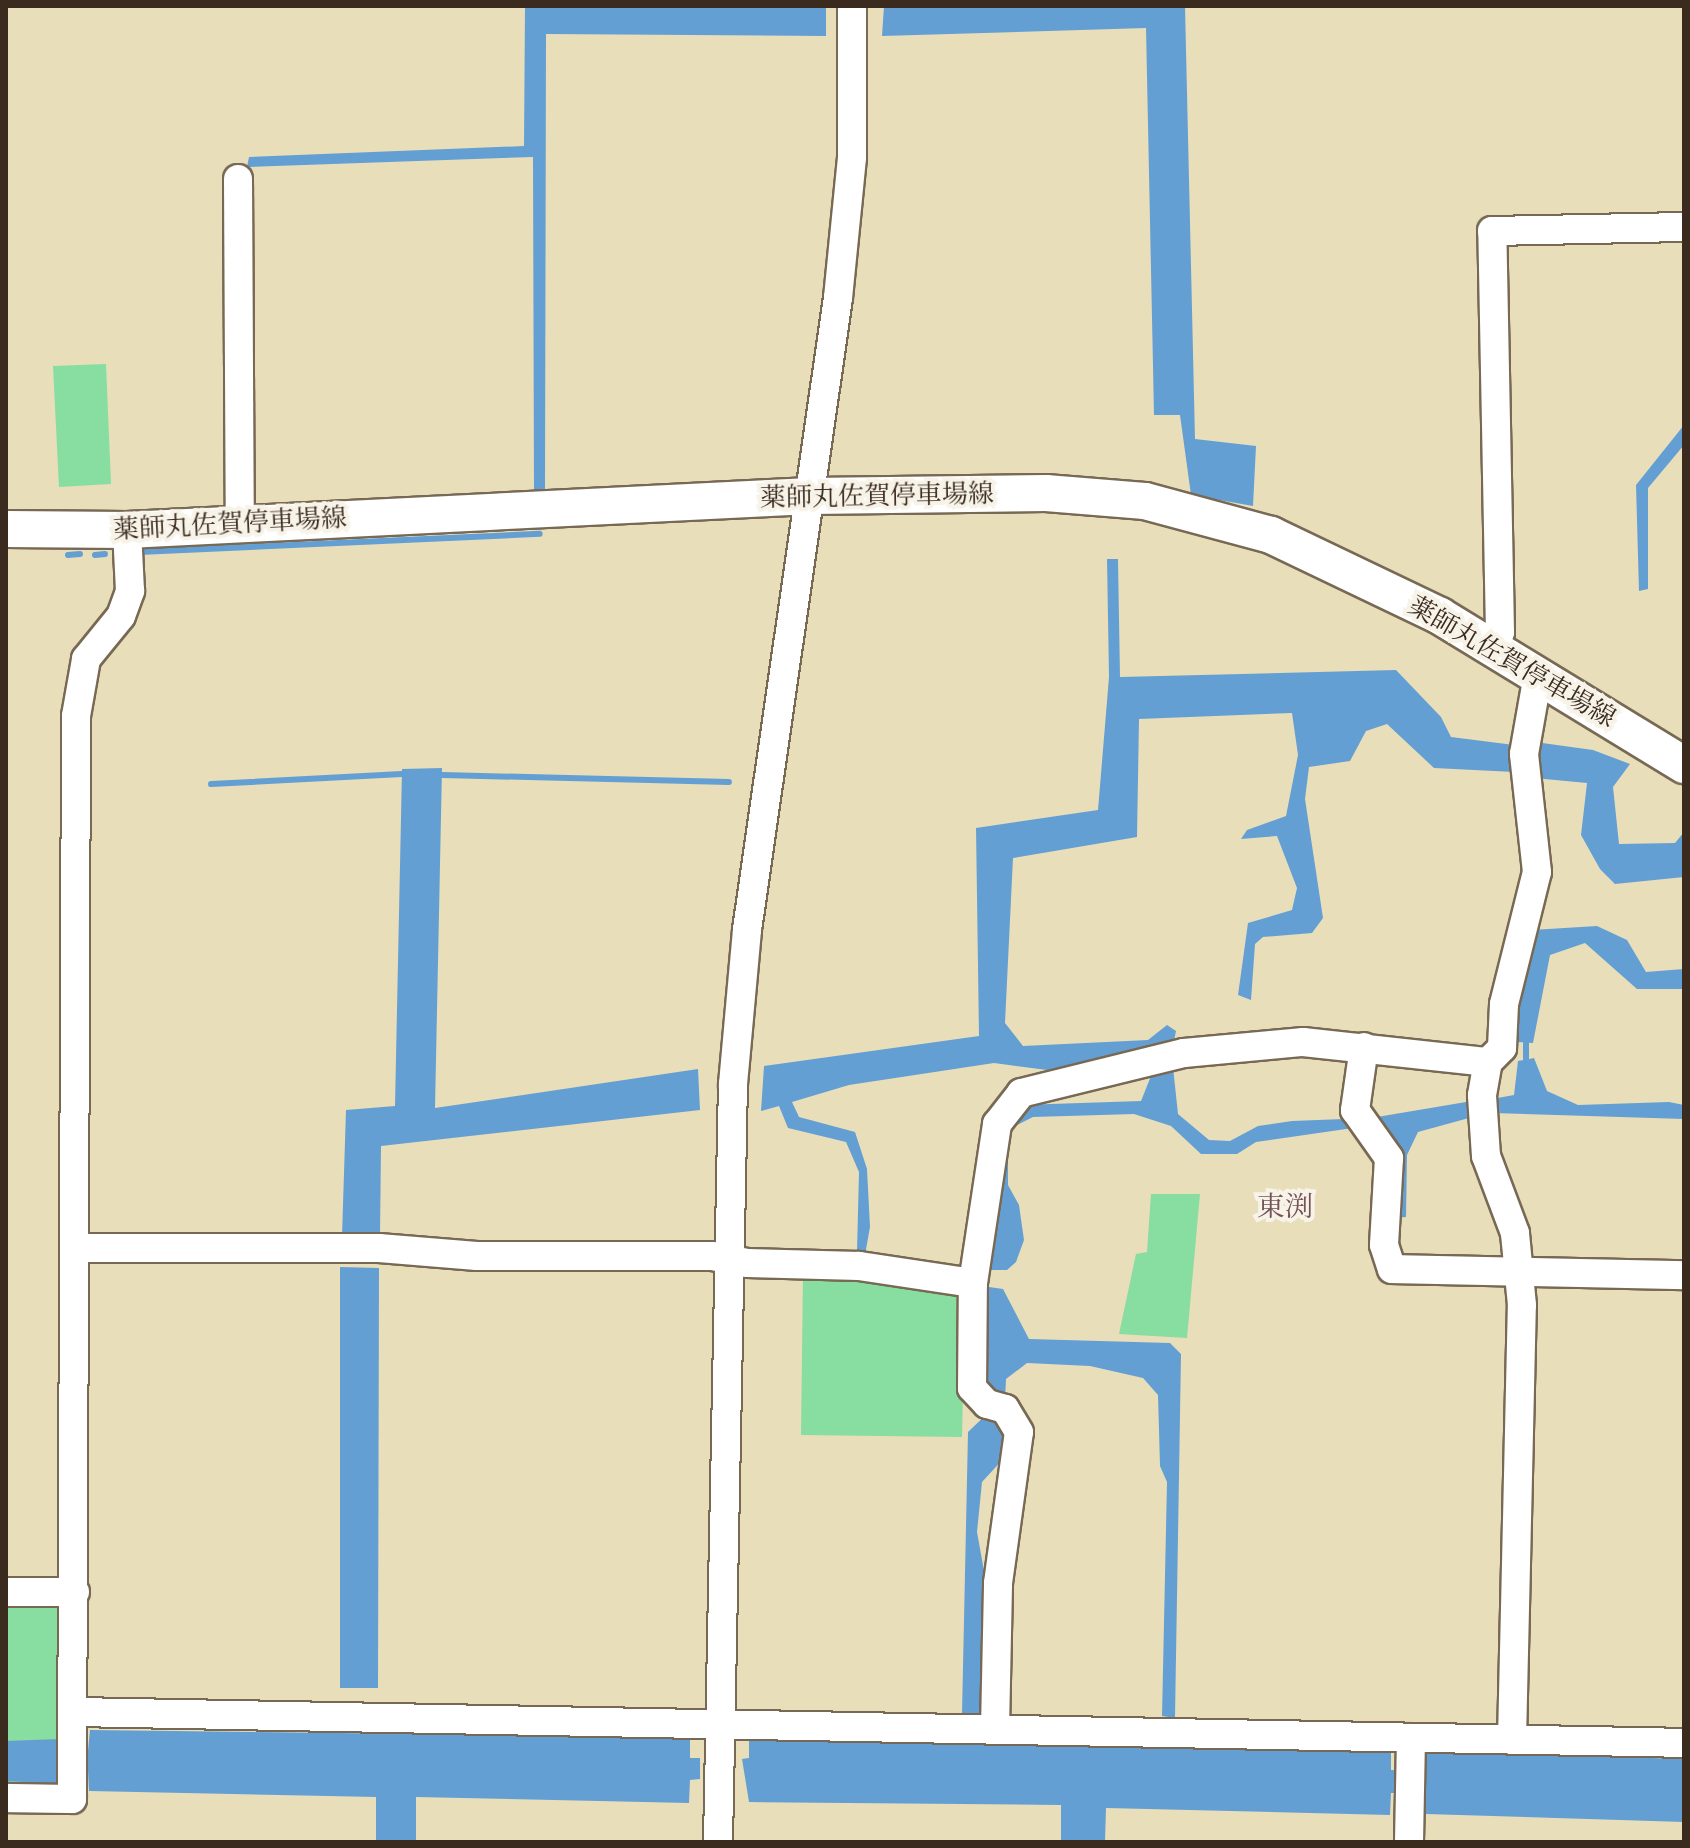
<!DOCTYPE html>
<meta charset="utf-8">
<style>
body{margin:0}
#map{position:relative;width:1690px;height:1848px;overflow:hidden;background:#e8deba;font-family:"EB Garamond","Noto Serif JP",serif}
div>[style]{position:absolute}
.green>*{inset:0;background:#88dda0}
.water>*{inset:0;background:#649fd4}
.stream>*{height:6px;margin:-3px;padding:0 3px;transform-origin:3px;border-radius:3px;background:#649fd4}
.roads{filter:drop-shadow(2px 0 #786955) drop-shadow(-2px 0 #786955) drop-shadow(0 2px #786955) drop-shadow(0 -2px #786955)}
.minor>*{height:28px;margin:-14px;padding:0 14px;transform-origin:14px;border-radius:14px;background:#fff}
.major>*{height:36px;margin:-18px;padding:0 18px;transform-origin:18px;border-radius:18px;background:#fff}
span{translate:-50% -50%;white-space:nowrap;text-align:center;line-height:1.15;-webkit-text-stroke:8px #f7f3e8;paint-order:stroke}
.street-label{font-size:26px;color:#3b2a1e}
.neighbourhood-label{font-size:28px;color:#755459}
.frame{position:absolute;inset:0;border:8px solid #3b2a1e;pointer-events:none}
</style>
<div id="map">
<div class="green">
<div style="clip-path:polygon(106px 364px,111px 484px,59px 487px,53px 366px)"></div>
<div style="clip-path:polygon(1151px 1194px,1200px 1194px,1187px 1338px,1119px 1334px,1136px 1254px,1147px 1252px)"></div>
<div style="clip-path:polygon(803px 1272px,965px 1292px,962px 1437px,801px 1435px)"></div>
<div style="clip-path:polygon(6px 1597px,67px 1597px,67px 1785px,6px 1792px)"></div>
</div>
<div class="water">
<div style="clip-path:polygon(525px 6px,826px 6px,826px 36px,546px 34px,545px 494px,534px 494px,533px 157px,247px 167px,249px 157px,524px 146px)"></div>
<div style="clip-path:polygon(884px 6px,1185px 6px,1195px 439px,1256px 446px,1253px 506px,1191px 495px,1180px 415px,1154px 415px,1146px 28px,882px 36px)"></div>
<div style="clip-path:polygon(1684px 425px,1684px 445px,1648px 488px,1648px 589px,1639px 591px,1636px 485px)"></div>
<div style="clip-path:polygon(1107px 559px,1118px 559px,1120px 677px,1396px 670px,1441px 717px,1451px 737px,1514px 745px,1514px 772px,1434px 768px,1387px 724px,1366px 731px,1350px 761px,1309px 767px,1305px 799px,1323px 918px,1312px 933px,1263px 937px,1255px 944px,1251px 1000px,1238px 995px,1248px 923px,1292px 910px,1297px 888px,1277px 836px,1241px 839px,1247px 830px,1286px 816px,1298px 755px,1292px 713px,1139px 719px,1137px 837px,1013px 858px,1005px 1023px,1023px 1046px,1148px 1040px,1167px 1025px,1176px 1031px,1172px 1051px,1047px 1070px,994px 1063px,849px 1085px,792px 1102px,799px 1117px,855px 1132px,867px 1169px,870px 1227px,865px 1255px,857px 1252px,859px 1172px,846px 1142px,788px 1128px,779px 1106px,761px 1111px,764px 1066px,979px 1036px,976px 828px,1098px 810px,1109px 677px)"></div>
<div style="clip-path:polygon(1535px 742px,1593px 750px,1630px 764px,1613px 787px,1619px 844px,1675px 843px,1684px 832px,1684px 877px,1615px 884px,1600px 869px,1581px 835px,1587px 783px,1534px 778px)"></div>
<div style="clip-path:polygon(442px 768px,435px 1108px,698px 1069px,700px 1110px,381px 1146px,380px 1235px,342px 1236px,346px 1110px,395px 1106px,402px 769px)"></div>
<div style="clip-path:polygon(1597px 926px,1627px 940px,1646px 972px,1684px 969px,1684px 989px,1637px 989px,1585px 943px,1550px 955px,1533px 1043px,1517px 1042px,1512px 1029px,1532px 930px)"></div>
<div style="clip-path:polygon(1534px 1058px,1547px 1091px,1578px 1105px,1669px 1102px,1684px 1105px,1684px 1119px,1492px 1113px,1492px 1099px,1514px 1095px,1518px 1061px)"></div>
<div style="clip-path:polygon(1173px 1067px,1178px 1114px,1209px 1140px,1230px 1141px,1258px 1126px,1292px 1121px,1344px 1119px,1353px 1128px,1256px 1142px,1237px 1154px,1201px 1154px,1171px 1126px,1134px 1114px,1033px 1117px,1017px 1125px,1008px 1118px,1021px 1105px,1141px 1101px,1151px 1076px)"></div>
<div style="clip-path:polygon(1472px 1101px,1469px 1118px,1418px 1132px,1407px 1155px,1406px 1217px,1395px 1218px,1371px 1118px)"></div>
<div style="clip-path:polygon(1008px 1142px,1008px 1185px,1019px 1205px,1024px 1240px,1016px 1262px,1007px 1270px,987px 1270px)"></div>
<div style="clip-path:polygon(340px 1267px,379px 1268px,378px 1688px,340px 1688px)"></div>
<div style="clip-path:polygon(989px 1287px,1003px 1289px,1029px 1339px,1170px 1343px,1181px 1354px,1175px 1718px,1162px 1716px,1167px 1482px,1160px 1466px,1158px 1395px,1143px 1378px,1090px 1366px,1027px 1363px,1006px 1379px,1005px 1401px,993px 1396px,977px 1372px)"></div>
<div style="clip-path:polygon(991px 1410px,1008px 1439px,1005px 1457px,982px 1482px,977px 1532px,986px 1582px,980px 1715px,962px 1714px,968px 1432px)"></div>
<div style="clip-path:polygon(90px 1730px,690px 1737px,690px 1758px,700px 1758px,700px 1779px,690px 1780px,689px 1803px,416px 1797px,416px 1842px,376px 1842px,376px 1797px,89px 1791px,88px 1771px,59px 1771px,59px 1784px,6px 1781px,6px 1741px,59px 1739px,59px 1751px,88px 1751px)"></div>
<div style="clip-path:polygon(749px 1738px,1391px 1751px,1391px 1770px,1426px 1771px,1426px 1751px,1684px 1759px,1684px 1822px,1426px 1814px,1426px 1793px,1391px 1793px,1390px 1815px,1106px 1808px,1105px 1842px,1061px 1842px,1061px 1805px,749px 1802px,742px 1759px,749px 1758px)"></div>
</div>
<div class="stream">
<div style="left:139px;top:552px;width:401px;rotate:-2.6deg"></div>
<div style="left:68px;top:555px;width:12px;rotate:-5deg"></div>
<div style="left:95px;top:555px;width:10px;rotate:-6deg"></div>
<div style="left:442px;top:775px;width:287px;rotate:1.4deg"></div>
<div style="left:211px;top:784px;width:191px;rotate:-3deg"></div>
<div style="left:1526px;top:1043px;width:16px;rotate:90deg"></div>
</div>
<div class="roads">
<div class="minor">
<div style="left:238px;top:179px;width:344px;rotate:89.7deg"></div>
<div style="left:1494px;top:647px;width:16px;rotate:-68deg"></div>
<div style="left:1500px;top:632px;width:401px;rotate:-91.1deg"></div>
<div style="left:1492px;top:231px;width:192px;rotate:-1.2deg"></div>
<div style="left:1364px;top:1047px;width:64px;rotate:98.1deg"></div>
<div style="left:1355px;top:1110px;width:59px;rotate:54.7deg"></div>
<div style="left:1389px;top:1158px;width:87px;rotate:93.3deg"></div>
<div style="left:1384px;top:1245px;width:25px;rotate:72deg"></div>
<div style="left:1392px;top:1269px;width:292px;rotate:1.2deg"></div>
<div style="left:76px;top:1248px;width:303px"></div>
<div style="left:379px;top:1248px;width:98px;rotate:4.7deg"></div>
<div style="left:477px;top:1256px;width:235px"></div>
<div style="left:712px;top:1256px;width:36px;rotate:11deg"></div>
<div style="left:747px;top:1263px;width:112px;rotate:1.5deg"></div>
<div style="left:859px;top:1266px;width:115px;rotate:8.5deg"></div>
<div style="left:6px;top:1592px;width:69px"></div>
<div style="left:75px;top:1712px;width:1609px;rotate:1.1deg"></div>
<div style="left:995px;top:1729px;width:146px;rotate:-88.8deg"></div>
<div style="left:998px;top:1583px;width:152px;rotate:-82.1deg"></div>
<div style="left:1019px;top:1432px;width:27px;rotate:-121deg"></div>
<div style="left:1005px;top:1409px;width:19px;rotate:-164deg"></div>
<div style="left:987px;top:1404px;width:22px;rotate:-133deg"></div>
<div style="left:972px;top:1388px;width:105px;rotate:-89.5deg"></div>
<div style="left:973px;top:1283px;width:161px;rotate:-81.4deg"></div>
<div style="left:997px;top:1124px;width:39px;rotate:-52deg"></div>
<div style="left:1021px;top:1093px;width:168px;rotate:-13.8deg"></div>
<div style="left:1184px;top:1053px;width:120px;rotate:-5.3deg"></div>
<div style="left:1303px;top:1042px;width:186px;rotate:6.2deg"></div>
<div style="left:1512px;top:1740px;width:435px;rotate:-88.7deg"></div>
<div style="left:1522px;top:1305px;width:72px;rotate:-95.6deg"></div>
<div style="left:1515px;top:1233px;width:82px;rotate:-110.6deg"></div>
<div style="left:1486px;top:1156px;width:61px;rotate:-93.8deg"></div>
<div style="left:1482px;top:1095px;width:34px;rotate:-80deg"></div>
<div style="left:1488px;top:1062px;width:20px;rotate:-45deg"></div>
<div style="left:1502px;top:1048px;width:44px;rotate:-87.4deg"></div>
<div style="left:1504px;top:1004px;width:136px;rotate:-76deg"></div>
<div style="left:1537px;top:872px;width:119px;rotate:-96.3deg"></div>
<div style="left:1524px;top:754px;width:80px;rotate:-80deg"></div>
<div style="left:6px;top:1798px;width:66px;rotate:0.9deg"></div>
<div style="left:72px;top:1799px;width:1083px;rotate:-89.79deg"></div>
<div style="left:76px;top:716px;width:58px;rotate:-80deg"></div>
<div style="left:86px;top:659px;width:55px;rotate:-50.9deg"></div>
<div style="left:121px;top:616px;width:27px;rotate:-70deg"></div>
<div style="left:130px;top:591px;width:61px;rotate:-92.8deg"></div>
<div style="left:718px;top:1842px;width:758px;rotate:-88.87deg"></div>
<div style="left:733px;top:1084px;width:155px;rotate:-84.8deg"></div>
<div style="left:747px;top:930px;width:639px;rotate:-81.81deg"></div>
<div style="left:838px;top:298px;width:142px;rotate:-84.3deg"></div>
<div style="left:852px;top:157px;width:151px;rotate:-90deg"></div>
<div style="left:1409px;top:1842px;width:104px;rotate:-88.9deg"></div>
</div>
<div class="major">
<div style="left:6px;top:529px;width:121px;rotate:0.5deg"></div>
<div style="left:127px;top:530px;width:684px;rotate:-2.85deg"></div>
<div style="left:810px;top:496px;width:236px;rotate:-0.7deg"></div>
<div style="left:1046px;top:493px;width:99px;rotate:4.6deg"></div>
<div style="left:1145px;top:501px;width:131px;rotate:15.1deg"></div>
<div style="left:1271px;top:535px;width:187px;rotate:25.6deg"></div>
<div style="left:1440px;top:616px;width:286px;rotate:31.4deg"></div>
</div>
</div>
<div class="street-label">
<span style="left:877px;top:496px;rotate:-1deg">薬師丸佐賀停車場線</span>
<span style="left:230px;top:524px;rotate:-3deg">薬師丸佐賀停車場線</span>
<span style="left:1512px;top:662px;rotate:30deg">薬師丸佐賀停車場線</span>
</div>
<div class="neighbourhood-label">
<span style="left:1285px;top:1206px">東渕</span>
</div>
<div class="frame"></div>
</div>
